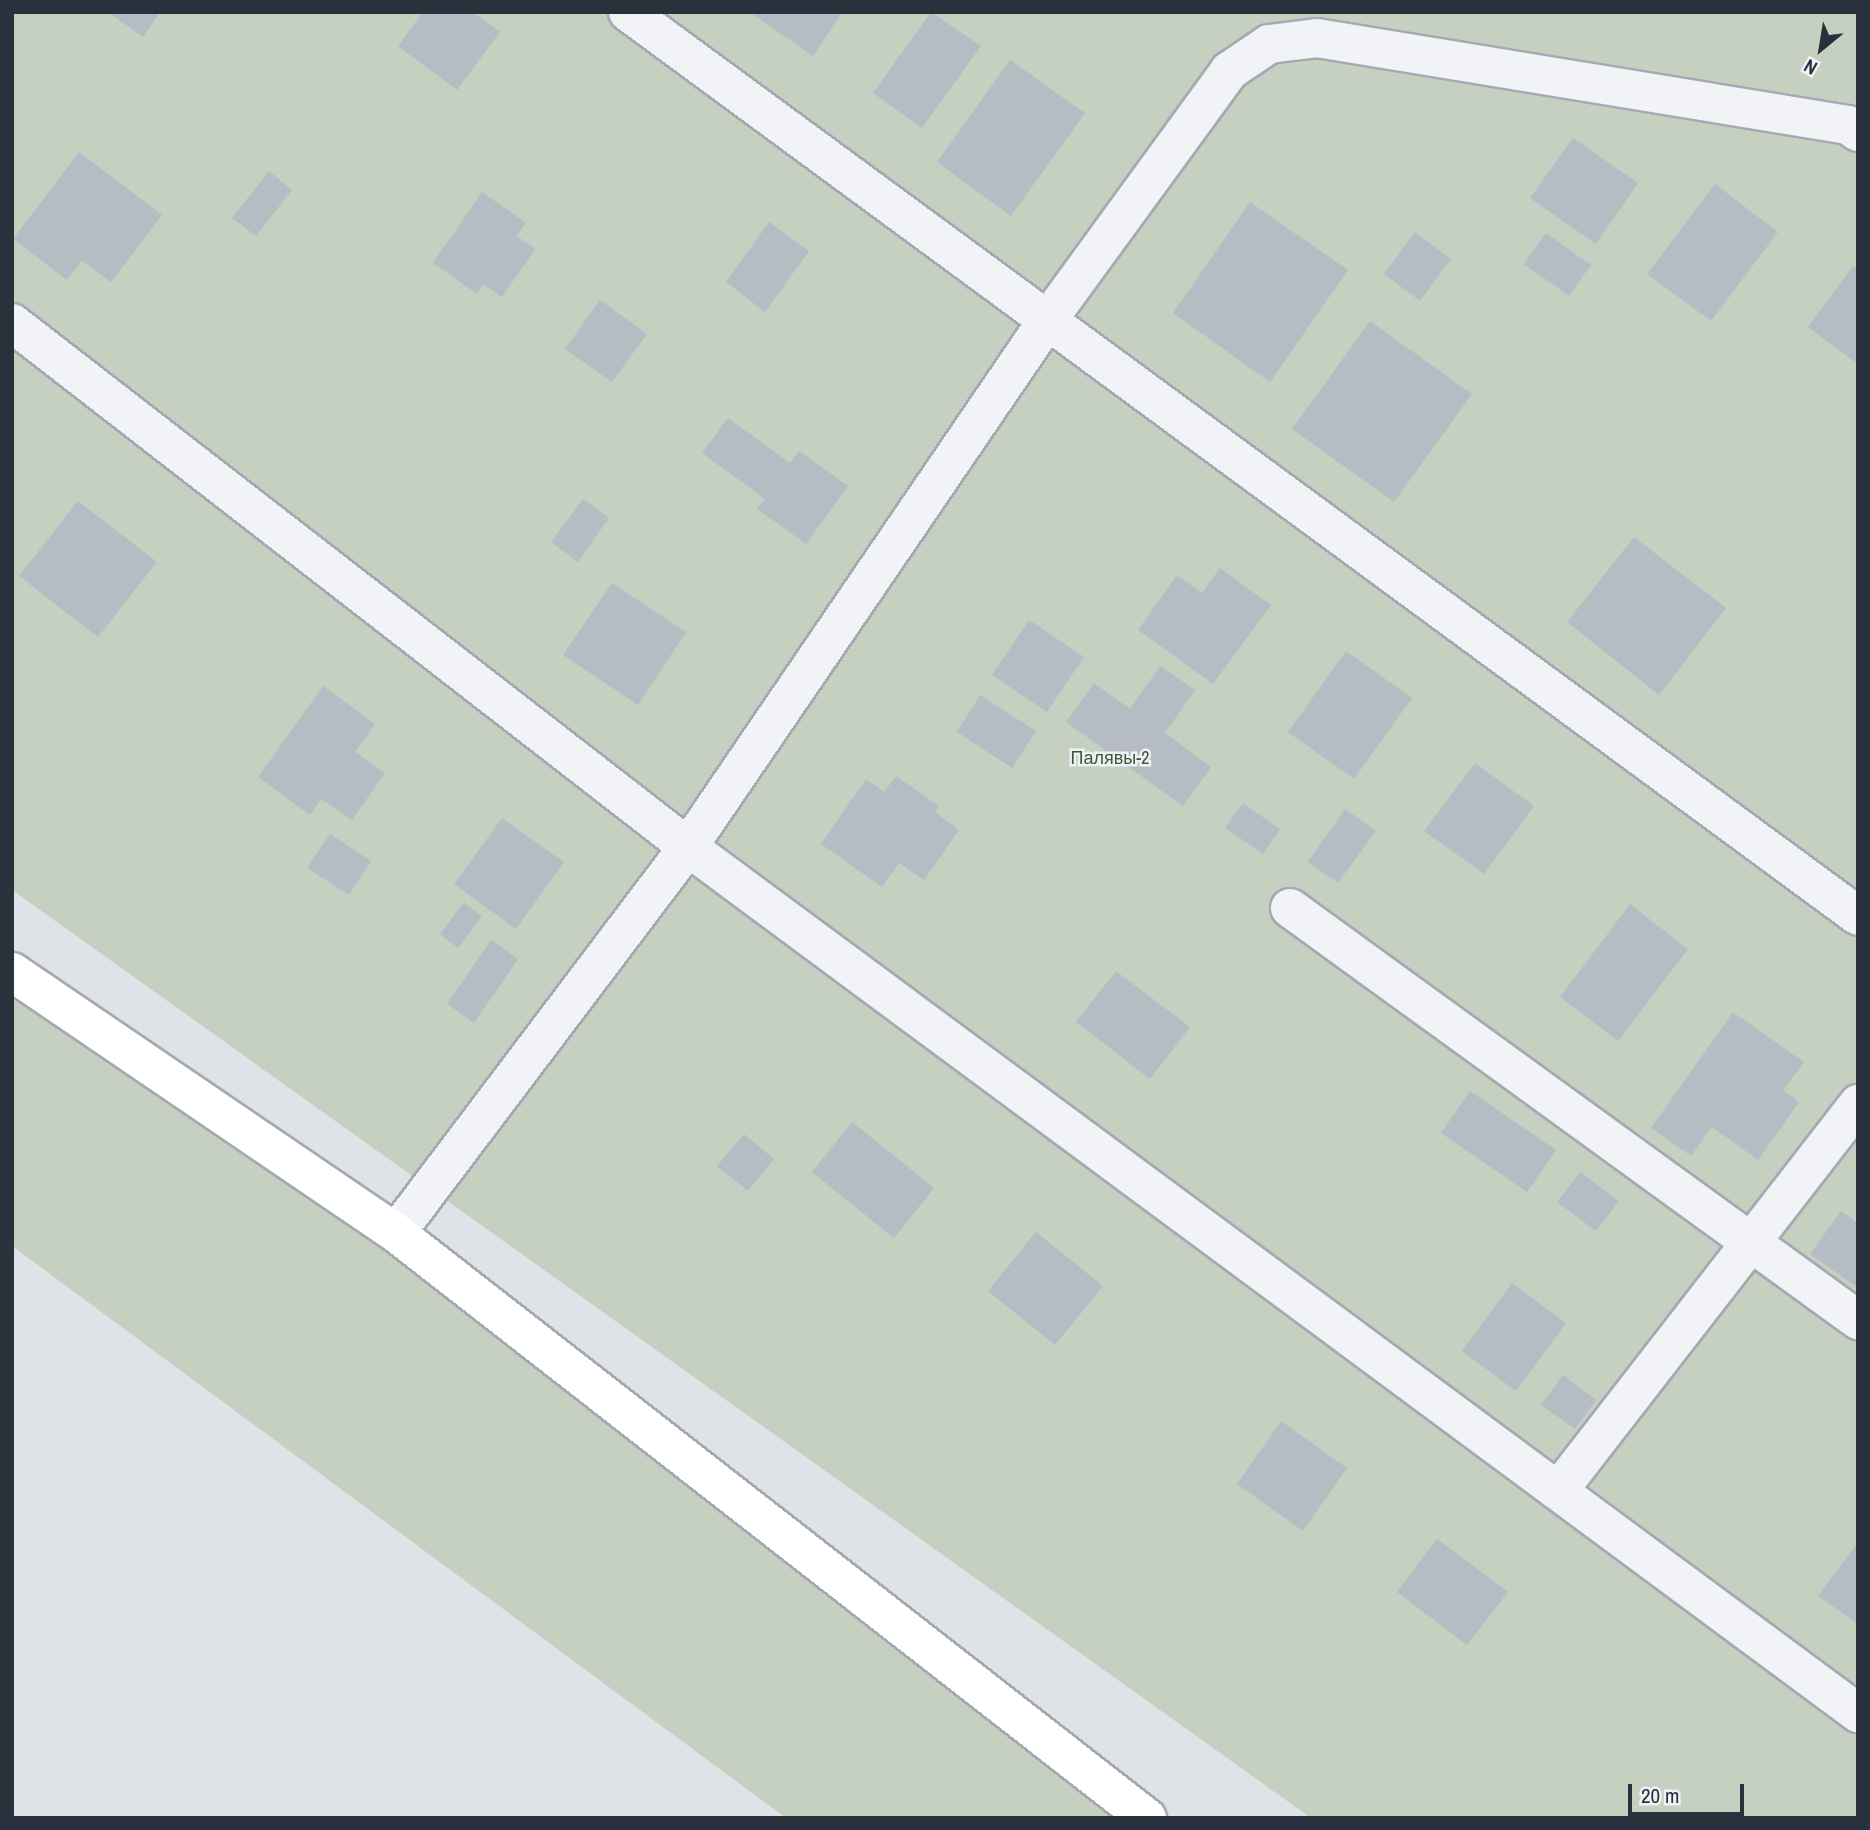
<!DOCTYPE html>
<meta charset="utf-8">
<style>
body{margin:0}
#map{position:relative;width:1870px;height:1830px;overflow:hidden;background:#dfe2e7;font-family:"Archivo Narrow",sans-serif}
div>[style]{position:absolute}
.green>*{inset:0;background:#c5d0c0}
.building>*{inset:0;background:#b6bcc3}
.roads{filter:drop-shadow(2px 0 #a5a9b1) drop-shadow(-2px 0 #a5a9b1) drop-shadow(0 2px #a5a9b1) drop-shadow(0 -2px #a5a9b1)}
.minor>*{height:38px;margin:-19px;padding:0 19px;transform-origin:19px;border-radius:19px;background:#f1f3f6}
.major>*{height:38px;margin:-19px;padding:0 19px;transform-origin:19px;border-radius:19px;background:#fff}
span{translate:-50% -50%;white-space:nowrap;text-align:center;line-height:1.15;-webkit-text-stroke:5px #eef1f5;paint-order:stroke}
.park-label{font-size:18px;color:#3f5737}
.frame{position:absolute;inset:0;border:14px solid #29313d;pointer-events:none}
.north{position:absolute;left:1786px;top:14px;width:70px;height:70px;-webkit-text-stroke:5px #eef1f5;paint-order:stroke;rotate:210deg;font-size:19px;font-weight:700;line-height:28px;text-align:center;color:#29313d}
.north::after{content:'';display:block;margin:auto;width:24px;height:32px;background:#29313d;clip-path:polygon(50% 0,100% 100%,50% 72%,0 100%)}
.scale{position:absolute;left:1628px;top:1784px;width:116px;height:32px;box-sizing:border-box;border:4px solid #29313d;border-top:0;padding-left:9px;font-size:21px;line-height:24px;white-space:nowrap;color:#29313d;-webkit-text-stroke:5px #eef1f5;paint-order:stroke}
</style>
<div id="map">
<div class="green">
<div style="clip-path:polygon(12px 12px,1858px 12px,1858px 1818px,1311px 1818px,12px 890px)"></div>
<div style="clip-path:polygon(12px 972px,156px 1067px,1147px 1818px,786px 1818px,12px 1246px)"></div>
</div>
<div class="building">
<div style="clip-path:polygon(108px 12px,160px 12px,143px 37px)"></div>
<div style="clip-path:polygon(423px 12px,472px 12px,500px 32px,457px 90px,398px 46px)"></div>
<div style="clip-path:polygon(749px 12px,842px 12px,813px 56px)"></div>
<div style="clip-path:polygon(931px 12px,981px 46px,922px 128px,873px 93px)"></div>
<div style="clip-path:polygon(1010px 60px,1085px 113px,1011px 216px,937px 162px)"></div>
<div style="clip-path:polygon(1573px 138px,1638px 183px,1596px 244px,1530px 198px)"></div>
<div style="clip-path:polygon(79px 152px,162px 215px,111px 282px,82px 261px,67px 280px,13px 239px)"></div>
<div style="clip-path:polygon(269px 171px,292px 190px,256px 236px,232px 218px)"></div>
<div style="clip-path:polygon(1715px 184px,1778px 232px,1711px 321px,1647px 274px)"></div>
<div style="clip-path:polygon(482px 192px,526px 223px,517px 236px,535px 249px,502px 297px,483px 284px,477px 294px,433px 263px)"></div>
<div style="clip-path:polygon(1250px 202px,1348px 270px,1270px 382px,1173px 313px)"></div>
<div style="clip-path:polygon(769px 222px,809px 251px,765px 312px,726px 282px)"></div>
<div style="clip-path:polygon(1415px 232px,1451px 259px,1420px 301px,1384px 274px)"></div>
<div style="clip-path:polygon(1546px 233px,1591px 265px,1569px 296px,1524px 264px)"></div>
<div style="clip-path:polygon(1853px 266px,1858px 270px,1858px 364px,1808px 327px)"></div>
<div style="clip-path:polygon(600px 300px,647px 334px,612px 382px,565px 349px)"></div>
<div style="clip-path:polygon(1370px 321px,1472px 394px,1394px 502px,1292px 429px)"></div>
<div style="clip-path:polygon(728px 418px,790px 463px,799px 451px,848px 486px,806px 544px,757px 509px,765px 499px,702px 453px)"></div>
<div style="clip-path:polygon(583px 499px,609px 518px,578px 562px,551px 542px)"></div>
<div style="clip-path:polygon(78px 501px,157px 562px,98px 637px,19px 576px)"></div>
<div style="clip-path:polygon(1634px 537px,1726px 608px,1659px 695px,1567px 622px)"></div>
<div style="clip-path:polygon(1220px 568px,1271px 605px,1213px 684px,1138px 630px,1177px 575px,1202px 593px)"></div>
<div style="clip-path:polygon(612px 583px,686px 632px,638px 705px,563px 655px)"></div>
<div style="clip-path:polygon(1029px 620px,1084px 657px,1047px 712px,992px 675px)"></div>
<div style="clip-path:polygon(1346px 651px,1412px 698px,1354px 779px,1288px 732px)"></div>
<div style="clip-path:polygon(1160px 666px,1195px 690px,1165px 733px,1211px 767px,1183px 806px,1066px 722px,1094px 683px,1130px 709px)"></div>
<div style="clip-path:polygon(323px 686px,375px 724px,355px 752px,385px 773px,352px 820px,321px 799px,310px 815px,258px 777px)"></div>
<div style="clip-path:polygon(980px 695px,1036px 731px,1012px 768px,957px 732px)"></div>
<div style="clip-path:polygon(1475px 763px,1534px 806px,1484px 874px,1424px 831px)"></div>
<div style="clip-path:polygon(896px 776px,939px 806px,935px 812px,959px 830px,924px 880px,899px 863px,882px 887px,821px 844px,866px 779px,884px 792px)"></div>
<div style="clip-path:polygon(1243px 803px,1280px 829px,1263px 854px,1225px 828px)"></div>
<div style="clip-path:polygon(1345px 809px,1376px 831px,1338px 883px,1308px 862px)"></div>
<div style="clip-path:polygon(502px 818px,564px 862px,516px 929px,454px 884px)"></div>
<div style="clip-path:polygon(330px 834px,371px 861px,349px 895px,307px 868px)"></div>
<div style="clip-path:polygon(464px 902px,482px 916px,458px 948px,440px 934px)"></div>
<div style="clip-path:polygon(1630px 904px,1688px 949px,1618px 1041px,1560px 997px)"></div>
<div style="clip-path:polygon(491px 940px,518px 959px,474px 1023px,447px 1004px)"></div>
<div style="clip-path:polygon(1116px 971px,1190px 1027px,1150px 1079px,1076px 1022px)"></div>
<div style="clip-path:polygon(1733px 1012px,1804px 1062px,1783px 1090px,1799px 1102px,1758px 1160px,1712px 1127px,1691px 1156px,1651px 1128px)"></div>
<div style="clip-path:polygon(1470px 1091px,1556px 1150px,1527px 1192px,1441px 1133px)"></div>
<div style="clip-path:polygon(852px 1122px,934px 1188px,894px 1238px,812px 1172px)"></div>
<div style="clip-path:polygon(744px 1134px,774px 1159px,748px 1191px,717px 1166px)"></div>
<div style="clip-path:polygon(1580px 1172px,1619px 1201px,1596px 1231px,1557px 1202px)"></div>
<div style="clip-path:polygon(1841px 1211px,1858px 1223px,1858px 1288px,1810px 1254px)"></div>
<div style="clip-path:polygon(1036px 1232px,1103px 1286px,1055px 1345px,988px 1291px)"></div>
<div style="clip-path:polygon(1512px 1283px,1566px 1323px,1516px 1391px,1462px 1351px)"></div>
<div style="clip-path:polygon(1563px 1375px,1596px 1400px,1575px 1429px,1541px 1405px)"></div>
<div style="clip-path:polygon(1281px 1421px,1347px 1468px,1303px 1531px,1237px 1484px)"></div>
<div style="clip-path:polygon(1437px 1539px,1508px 1592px,1467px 1645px,1397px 1592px)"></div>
<div style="clip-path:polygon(1858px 1542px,1858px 1624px,1818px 1596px)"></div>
</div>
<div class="roads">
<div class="minor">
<div style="left:628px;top:12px;width:1526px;rotate:36.31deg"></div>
<div style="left:12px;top:323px;width:855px;rotate:37.78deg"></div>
<div style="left:688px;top:847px;width:1456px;rotate:36.51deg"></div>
<div style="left:1290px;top:908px;width:702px;rotate:35.96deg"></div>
<div style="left:396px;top:1233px;width:484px;rotate:-52.9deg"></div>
<div style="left:688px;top:847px;width:637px;rotate:-55.69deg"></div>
<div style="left:1047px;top:321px;width:309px;rotate:-53.9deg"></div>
<div style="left:1229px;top:71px;width:48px;rotate:-34deg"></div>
<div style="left:1269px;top:44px;width:48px;rotate:-7.1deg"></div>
<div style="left:1317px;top:38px;width:538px;rotate:9.3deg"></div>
<div style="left:1848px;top:125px;width:12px;rotate:35deg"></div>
<div style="left:1558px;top:1491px;width:490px;rotate:-52.2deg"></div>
</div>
<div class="major">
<div style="left:12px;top:972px;width:464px;rotate:34.2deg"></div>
<div style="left:396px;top:1233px;width:952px;rotate:37.92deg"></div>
</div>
</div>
<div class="park-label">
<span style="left:1110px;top:758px">Палявы-2</span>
</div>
<div class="frame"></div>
<div class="north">N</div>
<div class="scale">20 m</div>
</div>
